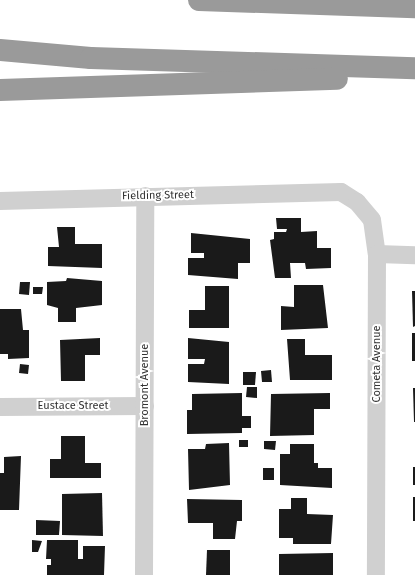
<!DOCTYPE html>
<style>
body{margin:0}
#map{position:relative;width:415px;height:575px;overflow:hidden;background:#fff;font-family:"Fira Sans",sans-serif}
div>[style]{position:absolute}
.building>*{inset:0;background:#1a1a1a}
.street>*{height:18px;margin:-9px;padding:0 9px;transform-origin:9px;border-radius:9px;background:#d0d0d0}
.highway>*{height:22px;margin:-11px;padding:0 11px;transform-origin:11px;border-radius:11px;background:#9a9a9a}
span{translate:-50% -50%;white-space:nowrap;text-align:center;line-height:1.15;-webkit-text-stroke:4px #fff;paint-order:stroke}
.street-label{font-size:11px;color:#333}
</style>
<div id="map">
<div class="building">
<div style="clip-path:polygon(276px 218px,301px 218px,301px 232px,317px 231px,317px 248px,331px 248px,331px 268px,306px 269px,305px 263px,290px 263px,291px 278px,275px 278px,270px 240px,274px 239px,274px 232px,286px 232px,287px 229px,277px 229px)"></div>
<div style="clip-path:polygon(57px 227px,75px 227px,75px 244px,102px 244px,102px 268px,48px 266px,48px 247px,59px 247px)"></div>
<div style="clip-path:polygon(191px 233px,250px 239px,250px 263px,238px 263px,238px 279px,188px 275px,188px 258px,204px 258px,204px 253px,191px 253px)"></div>
<div style="clip-path:polygon(67px 278px,102px 281px,102px 305px,76px 308px,76px 322px,58px 322px,58px 308px,47px 305px,47px 282px,66px 281px)"></div>
<div style="clip-path:polygon(20px 282px,30px 282px,29px 295px,19px 294px)"></div>
<div style="clip-path:polygon(294px 285px,323px 285px,328px 328px,281px 330px,281px 306px,294px 307px)"></div>
<div style="clip-path:polygon(205px 286px,229px 286px,229px 328px,189px 328px,189px 310px,205px 310px)"></div>
<div style="clip-path:polygon(33px 287px,43px 287px,42px 294px,33px 294px)"></div>
<div style="clip-path:polygon(412px 291px,415px 291px,415px 326px,413px 327px)"></div>
<div style="clip-path:polygon(0 309px,21px 309px,23px 330px,29px 330px,29px 358px,8px 359px,8px 354px,0 354px)"></div>
<div style="clip-path:polygon(412px 333px,415px 333px,415px 361px,412px 361px)"></div>
<div style="clip-path:polygon(100px 338px,100px 355px,85px 355px,85px 381px,61px 381px,60px 340px)"></div>
<div style="clip-path:polygon(188px 338px,229px 342px,229px 384px,188px 382px,188px 364px,204px 364px,205px 359px,188px 359px)"></div>
<div style="clip-path:polygon(287px 339px,305px 339px,305px 355px,332px 355px,332px 380px,290px 380px)"></div>
<div style="clip-path:polygon(20px 364px,29px 365px,28px 374px,19px 373px)"></div>
<div style="clip-path:polygon(271px 370px,272px 382px,262px 382px,261px 371px)"></div>
<div style="clip-path:polygon(243px 372px,256px 372px,255px 385px,243px 385px)"></div>
<div style="clip-path:polygon(247px 387px,257px 387px,257px 398px,246px 397px)"></div>
<div style="clip-path:polygon(413px 388px,415px 388px,415px 422px,414px 422px)"></div>
<div style="clip-path:polygon(242px 393px,242px 416px,251px 416px,251px 428px,242px 428px,242px 433px,187px 434px,187px 410px,192px 410px,192px 394px)"></div>
<div style="clip-path:polygon(330px 393px,330px 409px,314px 409px,314px 435px,270px 436px,271px 394px)"></div>
<div style="clip-path:polygon(61px 436px,85px 436px,85px 463px,101px 463px,101px 478px,50px 478px,50px 459px,61px 459px)"></div>
<div style="clip-path:polygon(239px 440px,248px 440px,248px 447px,239px 447px)"></div>
<div style="clip-path:polygon(264px 441px,276px 441px,275px 450px,264px 449px)"></div>
<div style="clip-path:polygon(229px 443px,230px 485px,189px 490px,188px 449px,205px 449px,206px 444px)"></div>
<div style="clip-path:polygon(290px 444px,314px 444px,314px 463px,318px 463px,318px 468px,332px 468px,332px 488px,280px 485px,280px 454px,290px 454px)"></div>
<div style="clip-path:polygon(21px 456px,19px 510px,0 510px,0 473px,4px 473px,4px 457px)"></div>
<div style="clip-path:polygon(413px 467px,415px 467px,415px 485px,413px 485px)"></div>
<div style="clip-path:polygon(263px 468px,274px 468px,274px 480px,263px 480px)"></div>
<div style="clip-path:polygon(102px 493px,103px 536px,62px 535px,62px 494px)"></div>
<div style="clip-path:polygon(413px 497px,415px 497px,415px 521px,413px 521px)"></div>
<div style="clip-path:polygon(291px 498px,307px 498px,307px 514px,333px 515px,331px 544px,293px 544px,293px 538px,279px 538px,279px 509px,291px 509px)"></div>
<div style="clip-path:polygon(187px 499px,242px 500px,242px 521px,237px 521px,235px 539px,213px 539px,213px 523px,188px 523px)"></div>
<div style="clip-path:polygon(36px 520px,60px 521px,59px 535px,36px 535px)"></div>
<div style="clip-path:polygon(32px 540px,42px 541px,38px 552px,32px 552px)"></div>
<div style="clip-path:polygon(47px 540px,78px 540px,78px 559px,83px 559px,83px 546px,105px 546px,104px 575px,47px 575px,47px 565px,51px 565px,51px 559px,46px 559px)"></div>
<div style="clip-path:polygon(207px 550px,230px 550px,230px 575px,206px 575px)"></div>
<div style="clip-path:polygon(333px 553px,333px 575px,279px 575px,279px 554px)"></div>
</div>
<div class="street">
<div style="left:0;top:201px;width:341px;rotate:-1.5deg"></div>
<div style="left:341px;top:192px;width:19px;rotate:32deg"></div>
<div style="left:357px;top:202px;width:23px;rotate:50deg"></div>
<div style="left:372px;top:220px;width:34px;rotate:82deg"></div>
<div style="left:377px;top:254px;width:321px;rotate:90.2deg"></div>
<div style="left:377px;top:254px;width:38px;rotate:2deg"></div>
<div style="left:0;top:407px;width:145px;rotate:-0.4deg"></div>
<div style="left:144px;top:575px;width:379px;rotate:-89.8deg"></div>
</div>
<div class="highway">
<div style="left:199px;top:0;width:216px;rotate:1.9deg"></div>
<div style="left:0;top:50px;width:91px;rotate:5deg"></div>
<div style="left:91px;top:58px;width:324px;rotate:1.8deg"></div>
<div style="left:0;top:90px;width:337px;rotate:-1.9deg"></div>
</div>
<div class="street-label">
<span style="left:158px;top:196px;rotate:-1deg">Fielding Street</span>
<span style="left:377px;top:364px;rotate:-90deg">Cometa Avenue</span>
<span style="left:145px;top:385px;rotate:-90deg">Bromont Avenue</span>
<span style="left:73px;top:406px">Eustace Street</span>
</div>
</div>
